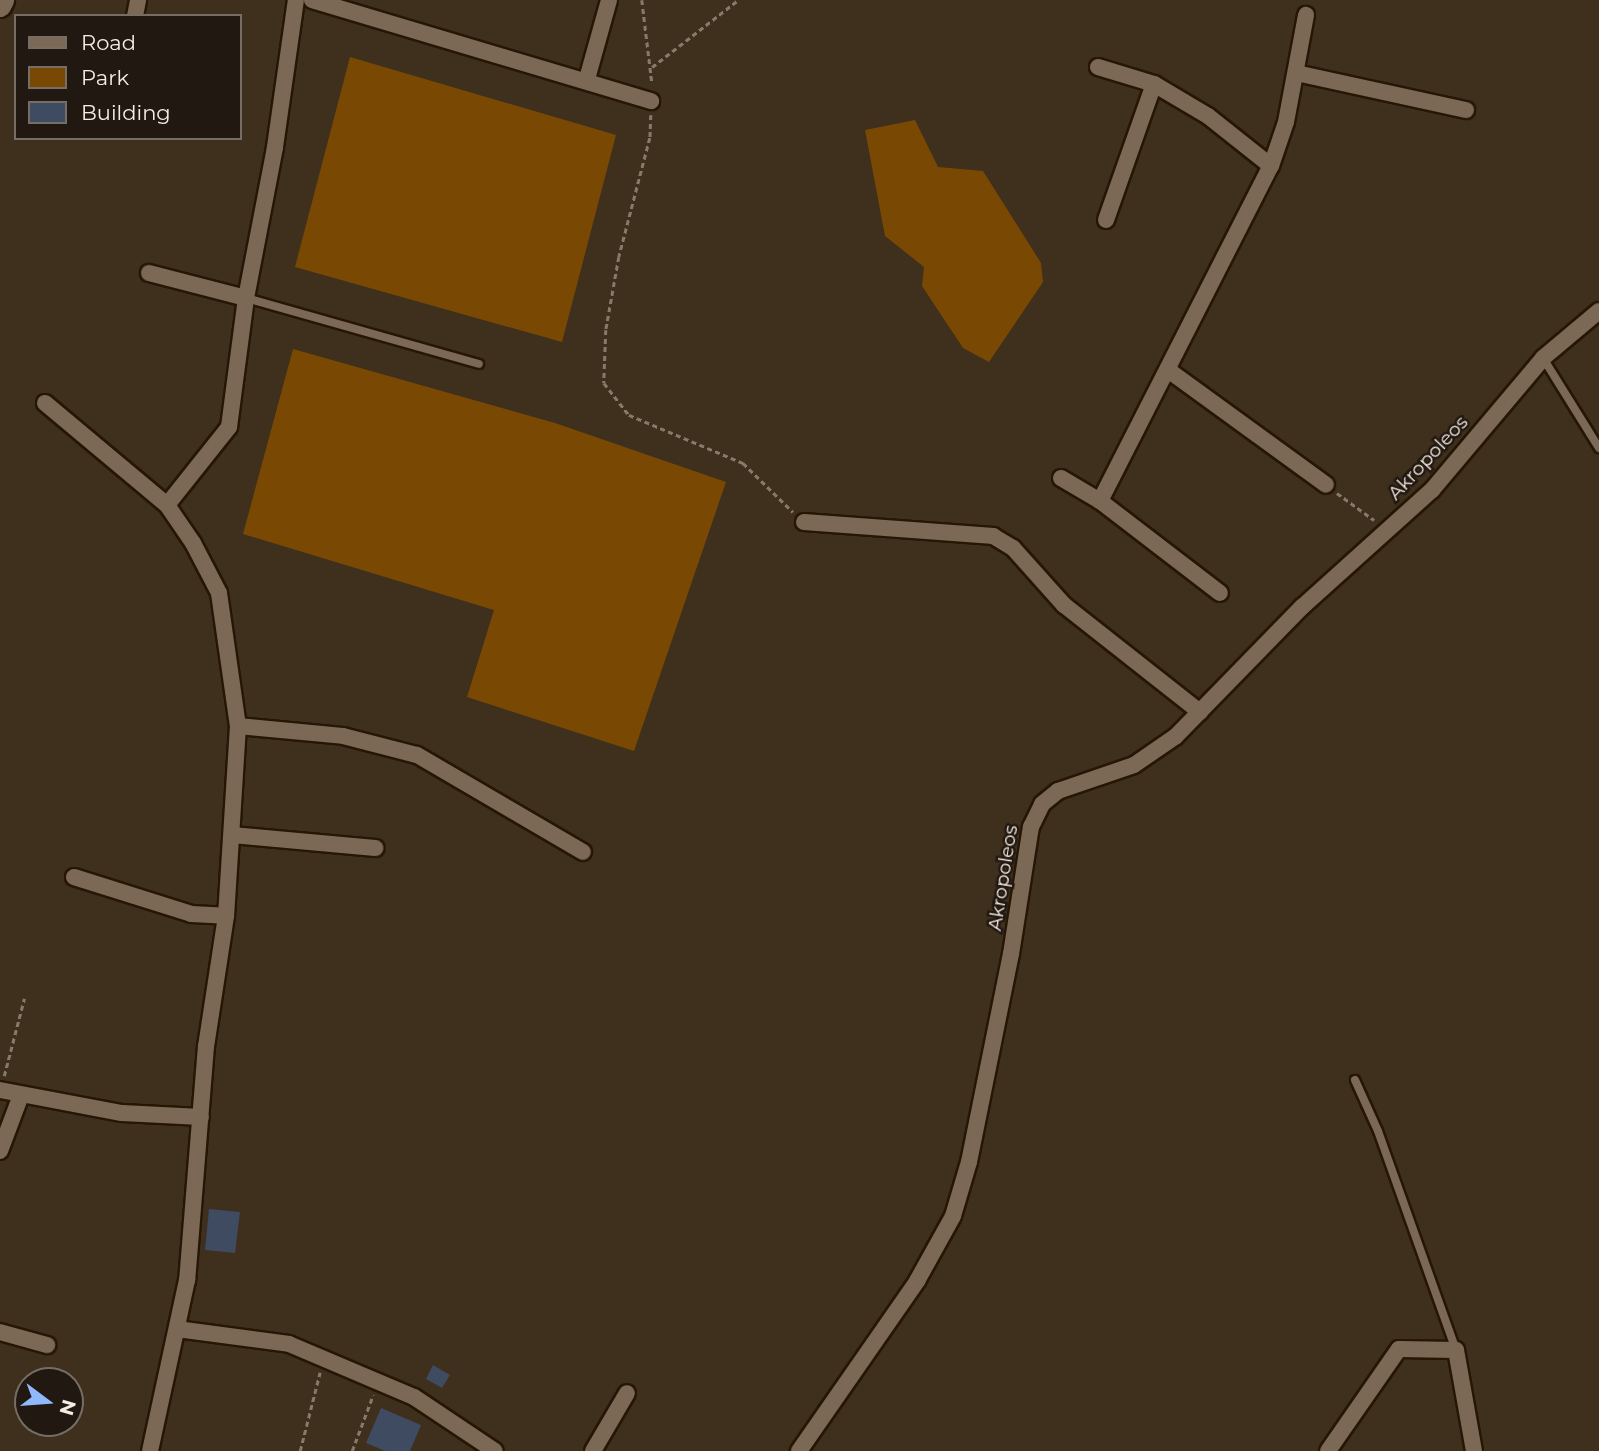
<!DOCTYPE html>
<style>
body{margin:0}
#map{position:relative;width:1599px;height:1451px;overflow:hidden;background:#3f2f1d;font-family:Montserrat,sans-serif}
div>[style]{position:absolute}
.green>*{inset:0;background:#794904}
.building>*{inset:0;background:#3f4b60}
.path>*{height:2.5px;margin-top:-1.25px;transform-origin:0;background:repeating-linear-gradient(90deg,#887a6b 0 5px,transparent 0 8.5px)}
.roads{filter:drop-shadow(2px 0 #261605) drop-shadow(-2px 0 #261605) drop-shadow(0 2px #261605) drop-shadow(0 -2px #261605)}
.lane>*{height:8px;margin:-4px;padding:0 4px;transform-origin:4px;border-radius:4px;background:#7c6955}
.street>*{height:16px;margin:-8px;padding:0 8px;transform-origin:8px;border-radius:8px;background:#7c6955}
.secondary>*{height:21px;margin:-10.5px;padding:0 10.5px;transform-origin:10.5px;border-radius:10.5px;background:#7c6955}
span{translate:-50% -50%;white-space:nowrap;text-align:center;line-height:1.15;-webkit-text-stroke:5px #201811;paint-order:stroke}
.street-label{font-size:19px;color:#f7ece1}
.legend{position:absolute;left:14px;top:14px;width:228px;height:126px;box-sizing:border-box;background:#201811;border:2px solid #766d64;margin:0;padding:9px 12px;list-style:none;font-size:21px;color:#f7ece1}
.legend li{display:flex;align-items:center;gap:14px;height:35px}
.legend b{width:35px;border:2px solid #766d64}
.north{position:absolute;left:14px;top:1367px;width:70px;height:70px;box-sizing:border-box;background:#201811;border:2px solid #766d64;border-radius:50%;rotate:106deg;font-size:19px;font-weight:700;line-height:28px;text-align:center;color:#f7ece1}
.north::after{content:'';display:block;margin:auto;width:24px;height:32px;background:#90b8fd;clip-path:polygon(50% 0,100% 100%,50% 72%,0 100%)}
</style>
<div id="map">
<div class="green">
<div style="clip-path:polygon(350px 57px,616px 135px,562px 342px,295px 267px)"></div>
<div style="clip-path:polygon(915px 120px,938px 167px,983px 171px,1041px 263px,1043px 282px,989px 362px,963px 348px,922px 286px,924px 267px,885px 236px,865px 130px)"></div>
<div style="clip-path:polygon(293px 349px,555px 423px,726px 482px,634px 751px,467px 697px,494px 610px,243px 534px)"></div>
</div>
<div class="building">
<div style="clip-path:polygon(209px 1209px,240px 1212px,235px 1253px,205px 1250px)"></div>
<div style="clip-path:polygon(433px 1365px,450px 1375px,442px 1388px,426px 1379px)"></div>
<div style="clip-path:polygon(381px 1408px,421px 1425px,410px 1451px,385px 1451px,366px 1443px)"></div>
</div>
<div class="path">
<div style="left:642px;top:0;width:84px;rotate:83.1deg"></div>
<div style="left:652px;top:67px;width:109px;rotate:-37.9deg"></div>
<div style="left:651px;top:115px;width:23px;rotate:92deg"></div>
<div style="left:650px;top:138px;width:123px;rotate:104.6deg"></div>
<div style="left:619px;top:257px;width:74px;rotate:100.1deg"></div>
<div style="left:606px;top:330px;width:53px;rotate:92.2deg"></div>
<div style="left:604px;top:383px;width:41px;rotate:52deg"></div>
<div style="left:629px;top:415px;width:124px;rotate:22.8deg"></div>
<div style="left:743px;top:463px;width:70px;rotate:44.4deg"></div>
<div style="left:1337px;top:493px;width:46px;rotate:36.1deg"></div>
<div style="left:4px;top:1076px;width:80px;rotate:-75.4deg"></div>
<div style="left:300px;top:1451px;width:81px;rotate:-75.8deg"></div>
<div style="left:352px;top:1451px;width:60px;rotate:-69.4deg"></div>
</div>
<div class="roads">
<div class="lane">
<div style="left:246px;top:298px;width:242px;rotate:15.8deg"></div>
<div style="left:1543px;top:358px;width:106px;rotate:58.1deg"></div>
<div style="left:1355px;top:1080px;width:56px;rotate:65.7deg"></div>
<div style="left:1378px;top:1131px;width:232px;rotate:70.4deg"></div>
</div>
<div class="street">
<div style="left:312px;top:0;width:354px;rotate:16.6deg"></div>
<div style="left:135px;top:16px;width:16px;rotate:-79deg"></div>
<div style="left:1098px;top:67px;width:59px;rotate:16.9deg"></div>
<div style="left:1154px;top:84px;width:63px;rotate:30.7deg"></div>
<div style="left:1208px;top:116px;width:80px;rotate:38.4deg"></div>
<div style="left:1296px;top:73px;width:174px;rotate:12.3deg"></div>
<div style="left:587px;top:79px;width:82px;rotate:-74.4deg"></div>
<div style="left:1106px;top:220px;width:144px;rotate:-70.6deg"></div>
<div style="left:149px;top:273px;width:100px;rotate:14.5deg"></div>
<div style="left:1168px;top:370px;width:195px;rotate:36deg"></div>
<div style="left:45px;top:403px;width:159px;rotate:39.9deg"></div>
<div style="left:167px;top:505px;width:46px;rotate:55.6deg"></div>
<div style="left:193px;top:543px;width:56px;rotate:62.5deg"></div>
<div style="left:219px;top:593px;width:134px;rotate:81.9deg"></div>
<div style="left:238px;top:726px;width:190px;rotate:93.6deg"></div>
<div style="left:226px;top:916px;width:132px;rotate:98.7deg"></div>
<div style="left:206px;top:1046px;width:235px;rotate:94.6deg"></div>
<div style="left:187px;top:1280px;width:175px;rotate:102.2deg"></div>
<div style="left:1061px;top:478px;width:45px;rotate:30.5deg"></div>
<div style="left:1100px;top:501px;width:151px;rotate:37.5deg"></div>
<div style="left:1100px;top:501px;width:376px;rotate:-63deg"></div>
<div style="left:1271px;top:166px;width:46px;rotate:-71.2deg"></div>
<div style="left:1286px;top:122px;width:109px;rotate:-79.4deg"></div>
<div style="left:167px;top:505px;width:100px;rotate:-51.5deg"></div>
<div style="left:229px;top:427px;width:130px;rotate:-82.5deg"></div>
<div style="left:246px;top:298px;width:154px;rotate:-79.1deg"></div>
<div style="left:275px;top:147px;width:148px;rotate:-81.9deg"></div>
<div style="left:804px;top:522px;width:190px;rotate:4.2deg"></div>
<div style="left:993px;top:536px;width:23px;rotate:31deg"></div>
<div style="left:1013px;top:548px;width:76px;rotate:48.2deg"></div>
<div style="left:1064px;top:605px;width:173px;rotate:38.2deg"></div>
<div style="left:238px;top:726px;width:105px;rotate:5.4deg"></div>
<div style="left:343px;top:736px;width:76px;rotate:14.4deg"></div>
<div style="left:417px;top:755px;width:192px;rotate:30.3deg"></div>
<div style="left:232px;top:835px;width:144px;rotate:5.2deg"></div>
<div style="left:74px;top:877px;width:123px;rotate:17.5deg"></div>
<div style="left:191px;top:914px;width:35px;rotate:3deg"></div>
<div style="left:0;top:1090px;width:124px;rotate:10.7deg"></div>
<div style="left:122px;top:1113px;width:79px;rotate:2.9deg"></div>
<div style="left:0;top:1151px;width:60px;rotate:-69.4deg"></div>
<div style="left:177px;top:1329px;width:113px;rotate:7.6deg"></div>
<div style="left:289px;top:1344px;width:136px;rotate:23deg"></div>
<div style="left:414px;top:1397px;width:97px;rotate:33.7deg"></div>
<div style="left:0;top:1332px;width:49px;rotate:15.5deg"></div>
<div style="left:593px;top:1451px;width:67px;rotate:-59.6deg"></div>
<div style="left:799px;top:1451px;width:207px;rotate:-55.2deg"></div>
<div style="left:917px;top:1281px;width:74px;rotate:-61deg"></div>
<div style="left:953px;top:1216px;width:56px;rotate:-73.5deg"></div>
<div style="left:969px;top:1162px;width:212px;rotate:-78.6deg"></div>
<div style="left:1011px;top:954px;width:129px;rotate:-81.1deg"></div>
<div style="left:1031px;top:827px;width:25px;rotate:-64deg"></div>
<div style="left:1042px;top:804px;width:21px;rotate:-39deg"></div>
<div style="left:1058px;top:791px;width:80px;rotate:-18.9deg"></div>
<div style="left:1134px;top:765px;width:51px;rotate:-34.6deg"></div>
<div style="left:1176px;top:736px;width:180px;rotate:-45.7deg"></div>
<div style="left:1302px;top:607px;width:175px;rotate:-42deg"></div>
<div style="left:1432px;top:490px;width:172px;rotate:-49.9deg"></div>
<div style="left:1543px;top:358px;width:73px;rotate:-40deg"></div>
<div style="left:1328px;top:1451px;width:124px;rotate:-55.2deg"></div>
<div style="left:1399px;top:1349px;width:57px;rotate:1deg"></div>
<div style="left:1456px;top:1350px;width:103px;rotate:79.9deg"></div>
</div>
<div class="secondary">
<div style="left:0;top:6px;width:7px;rotate:-63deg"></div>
</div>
</div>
<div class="street-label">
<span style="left:1428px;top:458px;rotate:-47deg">Akropoleos</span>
<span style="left:1003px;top:878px;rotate:-81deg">Akropoleos</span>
</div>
<ul class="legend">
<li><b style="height:9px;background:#7c6955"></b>Road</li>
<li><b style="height:19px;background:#794904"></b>Park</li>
<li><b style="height:19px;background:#3f4b60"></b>Building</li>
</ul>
<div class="north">N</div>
</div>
